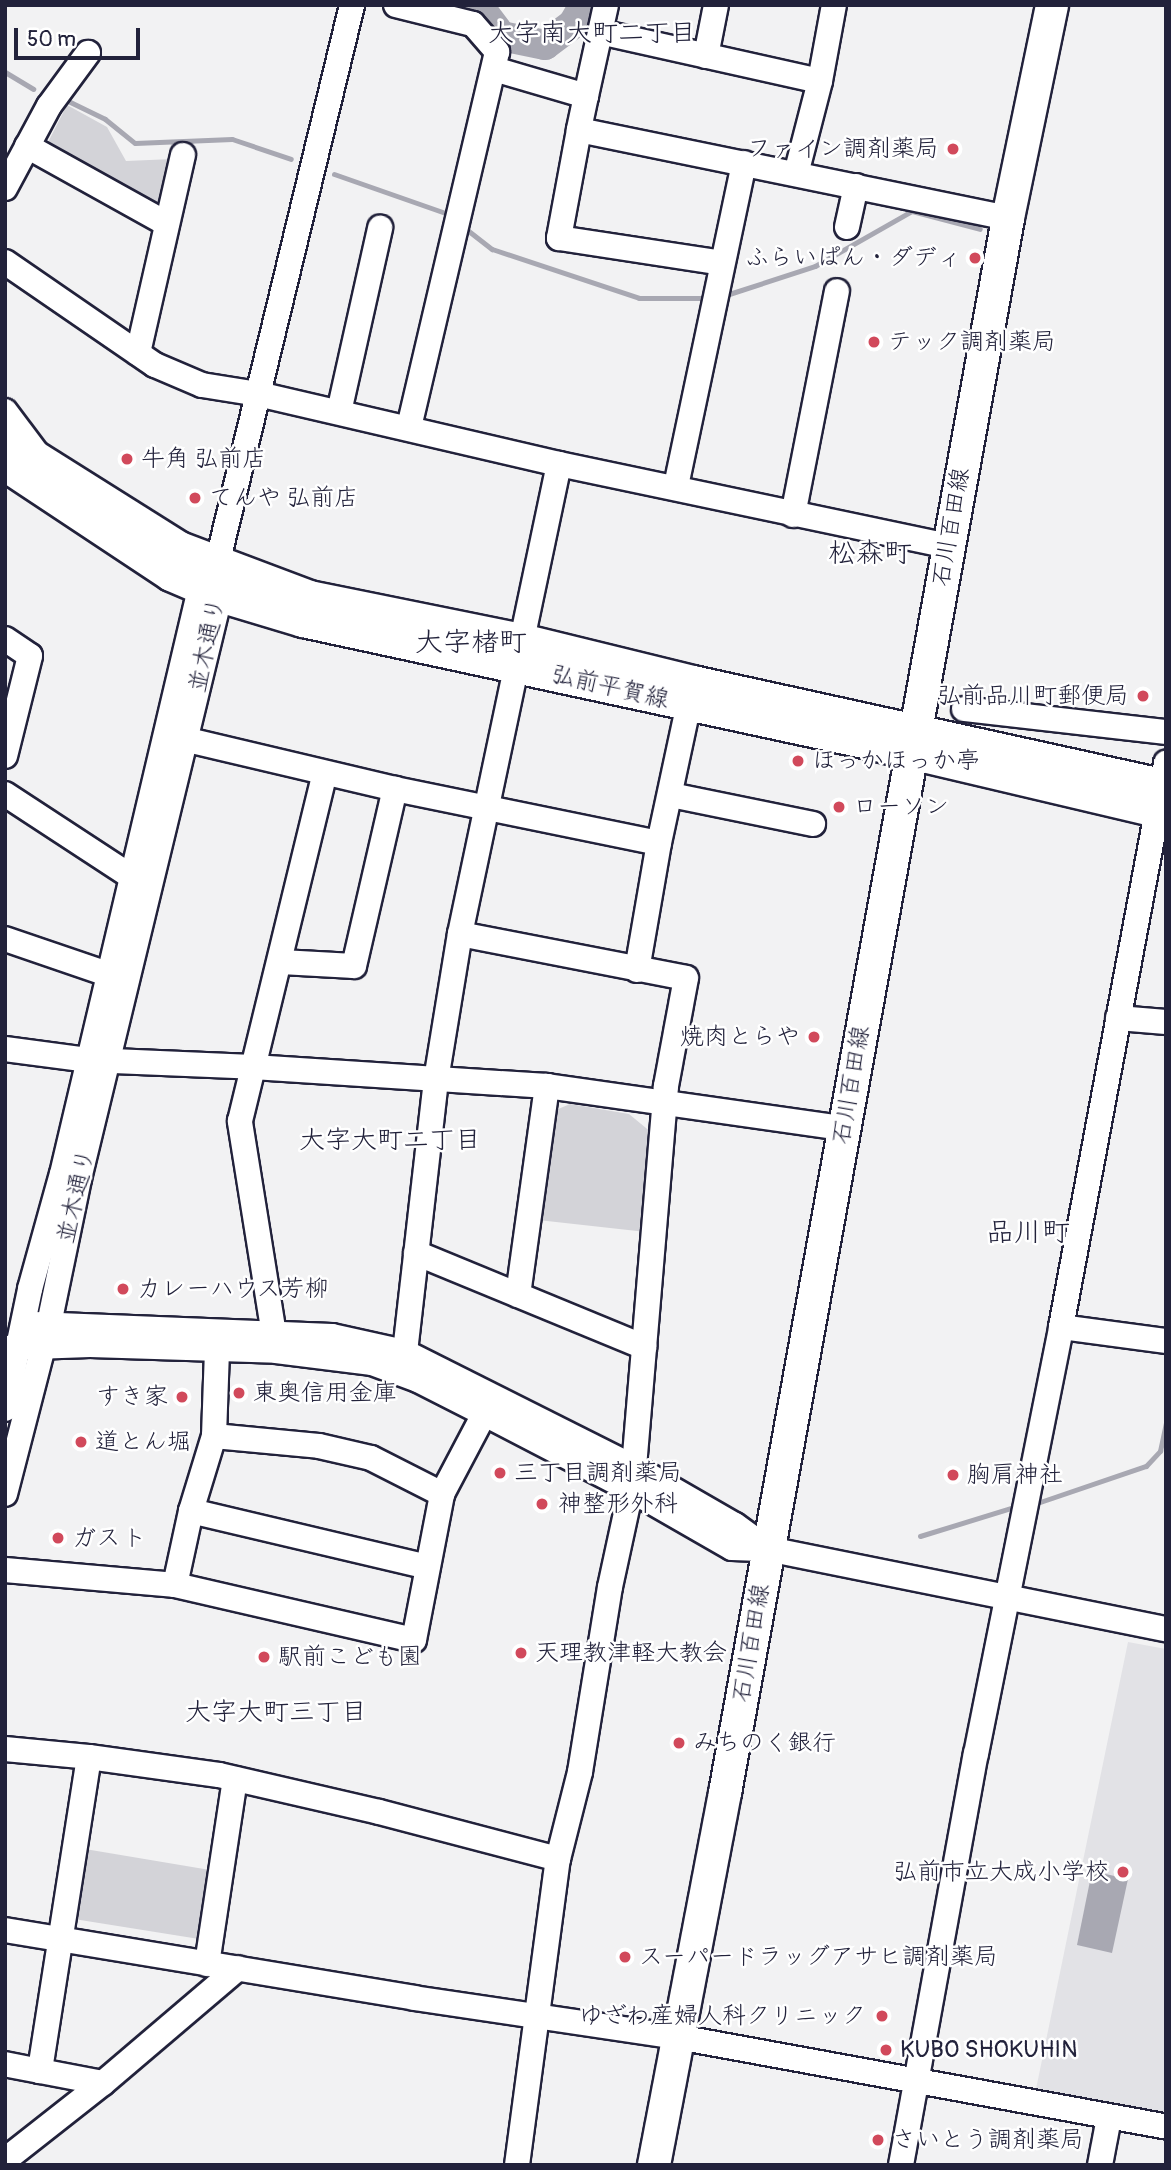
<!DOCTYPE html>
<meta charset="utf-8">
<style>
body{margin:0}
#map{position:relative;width:1171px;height:2170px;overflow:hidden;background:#f2f2f3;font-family:Pangolin,"Klee One",sans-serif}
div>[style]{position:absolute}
.built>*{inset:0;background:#e2e2e6}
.green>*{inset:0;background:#d3d3d8}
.water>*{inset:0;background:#a8a8b2}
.stream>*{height:5px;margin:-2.5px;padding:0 2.5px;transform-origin:2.5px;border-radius:2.5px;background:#a8a8b2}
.river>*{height:30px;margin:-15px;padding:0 15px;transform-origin:15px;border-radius:15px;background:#a8a8b2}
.roads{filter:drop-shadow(2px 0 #22223b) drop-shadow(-2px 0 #22223b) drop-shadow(0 2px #22223b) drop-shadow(0 -2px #22223b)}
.minor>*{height:24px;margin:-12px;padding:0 12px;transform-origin:12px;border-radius:12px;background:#fff}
.major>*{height:32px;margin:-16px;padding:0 16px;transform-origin:16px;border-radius:16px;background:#fff}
.dots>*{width:19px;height:19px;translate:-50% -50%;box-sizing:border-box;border:4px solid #fff;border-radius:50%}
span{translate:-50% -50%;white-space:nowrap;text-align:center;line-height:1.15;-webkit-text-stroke:5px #fff;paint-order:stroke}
.poi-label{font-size:24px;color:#22223b}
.right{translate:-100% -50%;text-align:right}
.left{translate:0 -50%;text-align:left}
.street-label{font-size:24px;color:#22223b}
.neighbourhood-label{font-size:26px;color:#22223b}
.quarter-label{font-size:28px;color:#22223b}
.frame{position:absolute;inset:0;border:7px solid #22223b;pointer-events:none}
.scale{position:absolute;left:14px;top:28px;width:126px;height:32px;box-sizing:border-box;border:4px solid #22223b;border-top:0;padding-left:9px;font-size:21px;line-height:24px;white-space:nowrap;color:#22223b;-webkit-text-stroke:5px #fff;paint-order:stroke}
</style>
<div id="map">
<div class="built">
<div style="clip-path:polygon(1128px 1642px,1166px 1649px,1166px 2116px,1035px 2094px)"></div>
</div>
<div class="green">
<div style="clip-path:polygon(67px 105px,107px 127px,126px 161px,173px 159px,159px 218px,44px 150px)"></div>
<div style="clip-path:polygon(570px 1104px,629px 1114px,652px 1133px,646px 1232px,538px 1220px,549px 1113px)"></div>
<div style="clip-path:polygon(85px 1849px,210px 1870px,199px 1939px,74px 1919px)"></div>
</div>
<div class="water">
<div style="clip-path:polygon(1092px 1871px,1128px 1879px,1112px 1953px,1077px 1945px)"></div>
</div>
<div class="stream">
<div style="left:5px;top:72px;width:33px;rotate:31deg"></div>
<div style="left:66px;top:100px;width:43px;rotate:26deg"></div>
<div style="left:105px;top:119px;width:38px;rotate:39deg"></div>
<div style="left:135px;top:143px;width:97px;rotate:-2.4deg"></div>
<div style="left:232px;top:139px;width:62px;rotate:18.7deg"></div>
<div style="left:334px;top:174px;width:121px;rotate:19.3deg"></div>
<div style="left:466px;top:229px;width:33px;rotate:38deg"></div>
<div style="left:492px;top:249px;width:155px;rotate:18.4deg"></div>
<div style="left:639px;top:298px;width:64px"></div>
<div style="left:729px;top:294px;width:90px;rotate:-18deg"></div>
<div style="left:815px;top:266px;width:112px;rotate:-29.6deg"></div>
<div style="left:912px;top:211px;width:70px;rotate:14.8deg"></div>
<div style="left:1040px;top:1502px;width:112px;rotate:-18.8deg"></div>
<div style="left:1146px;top:1466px;width:21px;rotate:-47deg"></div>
<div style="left:1160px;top:1451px;width:29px;rotate:-78deg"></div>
<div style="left:920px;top:1536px;width:98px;rotate:-17.1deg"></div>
</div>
<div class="river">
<div style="left:478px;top:5px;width:39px;rotate:53deg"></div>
<div style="left:501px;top:36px;width:45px;rotate:11.6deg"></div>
<div style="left:545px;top:45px;width:35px;rotate:-37deg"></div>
<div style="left:573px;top:24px;width:22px;rotate:-60deg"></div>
</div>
<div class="roads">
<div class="minor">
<div style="left:396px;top:5px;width:79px;rotate:13.9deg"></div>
<div style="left:473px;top:24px;width:37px;rotate:49deg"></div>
<div style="left:497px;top:52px;width:386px;rotate:103.2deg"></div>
<div style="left:600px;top:32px;width:225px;rotate:12.6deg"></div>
<div style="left:706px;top:56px;width:52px;rotate:-78.9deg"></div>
<div style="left:494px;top:69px;width:96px;rotate:16.4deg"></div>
<div style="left:586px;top:96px;width:35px;rotate:102deg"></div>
<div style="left:579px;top:130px;width:438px;rotate:11.6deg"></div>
<div style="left:586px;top:96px;width:93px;rotate:-77.6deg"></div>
<div style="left:579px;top:130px;width:110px;rotate:100.5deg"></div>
<div style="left:559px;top:238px;width:165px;rotate:8.7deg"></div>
<div style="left:27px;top:146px;width:160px;rotate:29.1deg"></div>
<div style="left:796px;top:174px;width:96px;rotate:-75.5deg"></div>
<div style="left:820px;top:81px;width:77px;rotate:-79.6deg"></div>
<div style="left:5px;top:188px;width:93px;rotate:-61.8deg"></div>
<div style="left:49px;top:106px;width:66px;rotate:-53.7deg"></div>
<div style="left:847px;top:227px;width:42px;rotate:-77.6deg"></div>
<div style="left:5px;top:262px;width:182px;rotate:34.5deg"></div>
<div style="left:155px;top:365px;width:51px;rotate:23.1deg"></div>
<div style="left:202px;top:385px;width:57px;rotate:9.1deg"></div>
<div style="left:258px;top:394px;width:309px;rotate:13.1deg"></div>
<div style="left:559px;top:464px;width:398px;rotate:11.9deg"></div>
<div style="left:138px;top:353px;width:203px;rotate:-77.2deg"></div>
<div style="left:5px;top:411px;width:55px;rotate:53.1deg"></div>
<div style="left:339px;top:412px;width:189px;rotate:-77.4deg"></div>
<div style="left:676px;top:486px;width:330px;rotate:-78.1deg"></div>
<div style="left:793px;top:515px;width:228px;rotate:-78.9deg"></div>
<div style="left:5px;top:639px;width:30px;rotate:34deg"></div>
<div style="left:30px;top:656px;width:103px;rotate:104deg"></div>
<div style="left:964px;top:709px;width:203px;rotate:6.5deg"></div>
<div style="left:171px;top:736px;width:230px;rotate:13.3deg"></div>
<div style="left:395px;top:789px;width:269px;rotate:11.6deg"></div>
<div style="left:5px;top:794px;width:152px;rotate:33.2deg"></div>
<div style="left:132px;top:877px;width:15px;rotate:11deg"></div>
<div style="left:671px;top:795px;width:145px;rotate:11.5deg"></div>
<div style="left:460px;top:934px;width:230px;rotate:11deg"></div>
<div style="left:686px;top:978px;width:110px;rotate:100.5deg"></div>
<div style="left:666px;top:1086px;width:382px;rotate:94.8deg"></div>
<div style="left:5px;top:939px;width:111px;rotate:18.9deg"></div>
<div style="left:281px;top:962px;width:73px;rotate:3.1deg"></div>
<div style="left:354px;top:966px;width:182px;rotate:-77deg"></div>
<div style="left:637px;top:970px;width:129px;rotate:-80.2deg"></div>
<div style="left:659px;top:843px;width:157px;rotate:-77.9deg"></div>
<div style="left:1118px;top:1018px;width:48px;rotate:4.8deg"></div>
<div style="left:5px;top:1049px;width:85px;rotate:7.5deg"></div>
<div style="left:89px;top:1060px;width:164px;rotate:2.4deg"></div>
<div style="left:253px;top:1067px;width:295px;rotate:3.7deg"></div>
<div style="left:547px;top:1086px;width:299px;rotate:8.1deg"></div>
<div style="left:416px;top:1253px;width:247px;rotate:22.4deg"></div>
<div style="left:518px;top:1295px;width:211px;rotate:-82.1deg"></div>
<div style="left:34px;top:1324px;width:298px;rotate:2.3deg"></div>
<div style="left:332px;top:1336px;width:75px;rotate:12.4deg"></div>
<div style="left:405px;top:1352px;width:256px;rotate:26.7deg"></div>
<div style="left:634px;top:1467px;width:116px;rotate:29.9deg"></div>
<div style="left:735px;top:1525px;width:41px;rotate:36deg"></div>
<div style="left:1061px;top:1327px;width:106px;rotate:7.6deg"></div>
<div style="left:276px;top:1347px;width:229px;rotate:-99.1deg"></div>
<div style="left:240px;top:1121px;width:358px;rotate:-76.3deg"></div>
<div style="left:5px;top:1348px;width:85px;rotate:-2deg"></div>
<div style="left:90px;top:1345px;width:186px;rotate:1.8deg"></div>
<div style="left:276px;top:1351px;width:97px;rotate:7.1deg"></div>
<div style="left:372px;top:1363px;width:49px;rotate:20.3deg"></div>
<div style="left:418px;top:1380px;width:75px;rotate:26.9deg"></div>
<div style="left:485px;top:1414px;width:165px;rotate:27.5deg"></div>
<div style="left:631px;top:1490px;width:116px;rotate:29.9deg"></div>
<div style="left:732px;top:1548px;width:36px;rotate:2deg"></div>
<div style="left:768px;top:1549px;width:406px;rotate:11.4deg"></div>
<div style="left:405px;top:1352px;width:274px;rotate:-83.5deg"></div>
<div style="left:436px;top:1080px;width:148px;rotate:-80.7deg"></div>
<div style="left:460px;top:934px;width:480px;rotate:-78.1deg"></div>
<div style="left:5px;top:1409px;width:123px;rotate:-78.2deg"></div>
<div style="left:30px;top:1289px;width:119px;rotate:-74.5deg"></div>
<div style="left:62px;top:1174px;width:601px;rotate:-76.73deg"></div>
<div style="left:200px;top:589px;width:17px;rotate:-57deg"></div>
<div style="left:214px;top:1436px;width:105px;rotate:5.4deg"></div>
<div style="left:319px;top:1446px;width:53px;rotate:13deg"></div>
<div style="left:371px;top:1458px;width:80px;rotate:26.9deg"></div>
<div style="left:5px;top:1494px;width:176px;rotate:-75.5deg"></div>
<div style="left:49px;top:1324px;width:148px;rotate:-78.3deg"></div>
<div style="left:79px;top:1179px;width:600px;rotate:-76.4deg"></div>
<div style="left:220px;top:596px;width:32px;rotate:-95deg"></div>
<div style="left:217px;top:564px;width:575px;rotate:-76.42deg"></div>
<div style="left:191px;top:1511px;width:243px;rotate:13.3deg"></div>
<div style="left:5px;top:1570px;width:171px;rotate:5deg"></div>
<div style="left:175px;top:1585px;width:245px;rotate:13deg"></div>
<div style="left:414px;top:1640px;width:149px;rotate:-79.1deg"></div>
<div style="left:442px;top:1494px;width:107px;rotate:-62.2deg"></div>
<div style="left:175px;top:1585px;width:76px;rotate:-77.8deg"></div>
<div style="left:191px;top:1511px;width:78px;rotate:-73deg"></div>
<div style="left:214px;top:1436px;width:87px;rotate:-88deg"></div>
<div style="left:5px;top:1749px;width:84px;rotate:5.4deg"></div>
<div style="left:89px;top:1757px;width:318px;rotate:98.9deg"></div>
<div style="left:40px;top:2071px;width:36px;rotate:-169deg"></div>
<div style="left:89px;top:1757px;width:131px;rotate:7.9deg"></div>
<div style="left:219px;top:1775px;width:164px;rotate:13deg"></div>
<div style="left:379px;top:1812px;width:185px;rotate:14.7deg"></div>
<div style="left:5px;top:1930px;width:415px;rotate:9.4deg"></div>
<div style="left:414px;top:1998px;width:267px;rotate:8.4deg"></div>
<div style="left:678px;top:2037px;width:496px;rotate:10.4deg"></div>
<div style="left:207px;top:1964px;width:187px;rotate:-81.4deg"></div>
<div style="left:40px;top:2071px;width:64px;rotate:10.8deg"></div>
<div style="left:5px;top:2160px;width:125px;rotate:-38.2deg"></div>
<div style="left:103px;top:2083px;width:177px;rotate:-40.4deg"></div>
<div style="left:517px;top:2165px;width:309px;rotate:-82.4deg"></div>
<div style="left:558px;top:1859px;width:90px;rotate:-75.8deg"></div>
<div style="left:580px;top:1772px;width:187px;rotate:-80.8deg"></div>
<div style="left:610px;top:1587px;width:99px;rotate:-77.8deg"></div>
<div style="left:901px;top:2165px;width:418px;rotate:-79.7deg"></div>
<div style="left:976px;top:1754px;width:435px;rotate:-78.7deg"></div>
<div style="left:1061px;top:1327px;width:574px;rotate:-79.45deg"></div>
<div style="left:1100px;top:2165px;width:48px;rotate:-79.2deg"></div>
</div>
<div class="major">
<div style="left:5px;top:438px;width:207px;rotate:32.2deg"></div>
<div style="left:180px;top:548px;width:139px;rotate:20.7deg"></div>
<div style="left:310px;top:597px;width:216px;rotate:11.5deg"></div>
<div style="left:522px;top:640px;width:176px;rotate:13.8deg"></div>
<div style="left:693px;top:682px;width:484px;rotate:12.4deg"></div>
<div style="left:5px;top:465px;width:199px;rotate:33.5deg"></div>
<div style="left:171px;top:575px;width:53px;rotate:23.2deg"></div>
<div style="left:220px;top:596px;width:87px;rotate:16.8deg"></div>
<div style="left:303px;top:621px;width:583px;rotate:12.18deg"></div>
<div style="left:873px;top:744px;width:301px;rotate:13.3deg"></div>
<div style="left:654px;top:2165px;width:379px;rotate:-79.2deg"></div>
<div style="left:725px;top:1793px;width:1600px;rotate:-79.81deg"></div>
<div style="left:1008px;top:218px;width:217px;rotate:-78.3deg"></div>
</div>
</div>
<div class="dots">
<div style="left:953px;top:149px;background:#d1495b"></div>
<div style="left:975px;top:258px;background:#d1495b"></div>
<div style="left:874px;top:342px;background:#d1495b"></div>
<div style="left:127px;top:459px;background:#d1495b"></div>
<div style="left:195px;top:498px;background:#d1495b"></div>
<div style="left:1143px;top:696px;background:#d1495b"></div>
<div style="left:798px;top:761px;background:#d1495b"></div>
<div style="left:839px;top:807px;background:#d1495b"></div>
<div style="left:814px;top:1037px;background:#d1495b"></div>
<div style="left:123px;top:1289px;background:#d1495b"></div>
<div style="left:239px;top:1393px;background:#d1495b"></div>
<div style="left:182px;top:1397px;background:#d1495b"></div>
<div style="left:81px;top:1442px;background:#d1495b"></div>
<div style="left:500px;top:1473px;background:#d1495b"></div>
<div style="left:953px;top:1475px;background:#d1495b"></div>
<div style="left:542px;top:1504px;background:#d1495b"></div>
<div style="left:58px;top:1538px;background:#d1495b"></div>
<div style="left:521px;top:1653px;background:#d1495b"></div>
<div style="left:264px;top:1657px;background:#d1495b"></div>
<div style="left:679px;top:1743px;background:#d1495b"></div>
<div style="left:1123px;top:1872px;background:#d1495b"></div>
<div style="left:625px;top:1957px;background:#d1495b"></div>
<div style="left:882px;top:2016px;background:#d1495b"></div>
<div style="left:886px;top:2050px;background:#d1495b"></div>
<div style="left:878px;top:2140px;background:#d1495b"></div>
</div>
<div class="poi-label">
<span class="right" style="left:939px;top:149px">ファイン調剤薬局</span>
<span class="right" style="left:961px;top:258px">ふらいぱん・ダディ</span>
<span class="left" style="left:888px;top:342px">テック調剤薬局</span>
<span class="left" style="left:141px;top:459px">牛角 弘前店</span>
<span class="left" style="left:209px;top:498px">てんや 弘前店</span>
<span class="right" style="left:1129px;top:696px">弘前品川町郵便局</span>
<span class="left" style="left:812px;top:761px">ほっかほっか亭</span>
<span class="left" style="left:853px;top:807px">ローソン</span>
<span class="right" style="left:800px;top:1037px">焼肉とらや</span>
<span class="left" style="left:137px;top:1289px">カレーハウス芳柳</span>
<span class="left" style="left:253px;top:1393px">東奥信用金庫</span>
<span class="right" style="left:168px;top:1397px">すき家</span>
<span class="left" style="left:95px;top:1442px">道とん堀</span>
<span class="left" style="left:514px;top:1473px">三丁目調剤薬局</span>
<span class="left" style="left:967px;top:1475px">胸肩神社</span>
<span class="left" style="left:558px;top:1504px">神整形外科</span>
<span class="left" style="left:72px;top:1538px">ガスト</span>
<span class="left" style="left:535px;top:1653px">天理教津軽大教会</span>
<span class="left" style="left:278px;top:1657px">駅前こども園</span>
<span class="left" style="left:693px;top:1743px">みちのく銀行</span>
<span class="right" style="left:1109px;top:1872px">弘前市立大成小学校</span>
<span class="left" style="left:639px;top:1957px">スーパードラッグアサヒ調剤薬局</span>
<span class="right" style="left:866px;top:2016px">ゆざわ産婦人科クリニック</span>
<span class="left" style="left:900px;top:2050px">KUBO SHOKUHIN</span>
<span class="left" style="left:892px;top:2140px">さいとう調剤薬局</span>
</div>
<div class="street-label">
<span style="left:951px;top:527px;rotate:-80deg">石川百田線</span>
<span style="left:207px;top:645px;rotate:-78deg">並木通り</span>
<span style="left:610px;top:687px;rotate:13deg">弘前平賀線</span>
<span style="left:851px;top:1085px;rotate:-80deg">石川百田線</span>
<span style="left:76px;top:1196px;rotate:-77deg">並木通り</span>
<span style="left:751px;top:1643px;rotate:-80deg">石川百田線</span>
</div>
<div class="neighbourhood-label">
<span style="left:592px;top:34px">大字南大町二丁目</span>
<span style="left:390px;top:1141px">大字大町二丁目</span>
<span style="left:276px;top:1713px">大字大町三丁目</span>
</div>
<div class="quarter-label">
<span style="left:870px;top:554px">松森町</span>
<span style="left:471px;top:643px">大字楮町</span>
<span style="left:1028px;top:1233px">品川町</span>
</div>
<div class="frame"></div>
<div class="scale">50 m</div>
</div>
